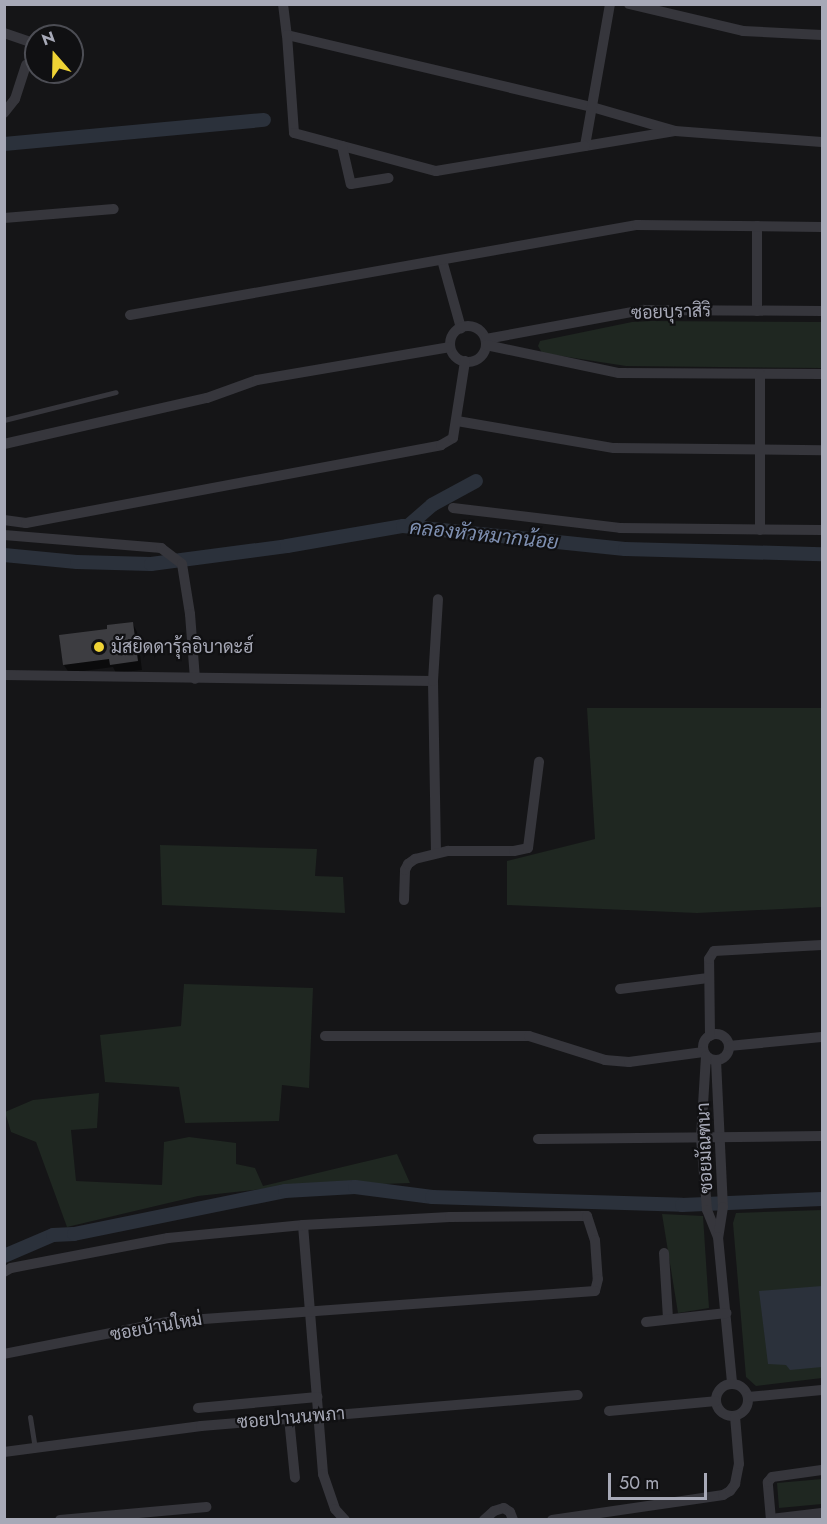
<!DOCTYPE html>
<meta charset="utf-8">
<style>
body{margin:0}
#map{position:relative;width:827px;height:1524px;overflow:hidden;background:#151517;font-family:Jost,Sarabun,sans-serif}
div>[style]{position:absolute}
.green>*{inset:0;background:#1f2721}
.water>*{inset:0;background:#2b313b}
.shadow>*{inset:0;background:#0007}
.canal>*{height:14px;margin:-7px;padding:0 7px;transform-origin:7px;border-radius:7px;background:#2b313b}
.building>*{inset:0;background:#3d3d41}
.lane>*{height:5px;margin:-2.5px;padding:0 2.5px;transform-origin:2.5px;border-radius:2.5px;background:#36363c}
.street>*{height:10px;margin:-5px;padding:0 5px;transform-origin:5px;border-radius:5px;background:#36363c}
.street>.ring{margin:-5px;padding:0;box-sizing:content-box;background:none;border:10px solid #36363c;border-radius:50%}
.dots>*{width:16px;height:16px;translate:-50% -50%;box-sizing:border-box;border:3px solid #101012;border-radius:50%}
span{translate:-50% -50%;white-space:nowrap;text-align:center;line-height:1.15;-webkit-text-stroke:4.5px #101012;paint-order:stroke}
.street-label{font-size:18px;color:#a7a9b7}
.poi-label{font-size:18px;color:#a7a9b7}
.left{translate:0 -50%;text-align:left}
.water-label{font-size:20px;color:#7f90b2;font-style:italic}
.frame{position:absolute;inset:0;border:6px solid #a7a9b7;pointer-events:none}
.north{position:absolute;left:24px;top:24px;width:60px;height:60px;box-sizing:border-box;background:#101012;border:2px solid #4c4d54;border-radius:50%;rotate:340deg;font-size:16px;font-weight:700;line-height:24px;text-align:center;color:#a7a9b7}
.north::after{content:'';display:block;margin:auto;width:21px;height:27px;background:#efd335;clip-path:polygon(50% 0,100% 100%,50% 72%,0 100%)}
.scale{position:absolute;left:608px;top:1473px;width:99px;height:27px;box-sizing:border-box;border:3px solid #a7a9b7;border-top:0;padding-left:8px;font-size:18px;line-height:21px;white-space:nowrap;color:#a7a9b7;-webkit-text-stroke:4px #101012;paint-order:stroke}
</style>
<div id="map">
<div class="green">
<div style="clip-path:polygon(651px 321px,822px 322px,822px 368px,626px 366px,542px 353px,538px 346px,540px 341px,632px 322px)"></div>
<div style="clip-path:polygon(587px 708px,822px 708px,822px 907px,697px 913px,507px 905px,507px 861px,595px 839px)"></div>
<div style="clip-path:polygon(160px 845px,317px 849px,315px 876px,343px 877px,345px 913px,162px 905px)"></div>
<div style="clip-path:polygon(184px 984px,313px 988px,309px 1088px,282px 1085px,279px 1121px,185px 1123px,179px 1087px,105px 1082px,100px 1035px,181px 1026px)"></div>
<div style="clip-path:polygon(99px 1093px,97px 1128px,71px 1130px,76px 1181px,162px 1185px,164px 1142px,189px 1137px,236px 1143px,236px 1164px,255px 1168px,263px 1186px,397px 1154px,410px 1183px,272px 1188px,198px 1196px,67px 1227px,36px 1142px,11px 1132px,5px 1112px,33px 1100px)"></div>
<div style="clip-path:polygon(822px 1210px,822px 1378px,756px 1386px,746px 1377px,733px 1223px,736px 1213px)"></div>
<div style="clip-path:polygon(662px 1214px,703px 1216px,709px 1308px,678px 1313px)"></div>
<div style="clip-path:polygon(822px 1479px,822px 1504px,779px 1508px,777px 1483px)"></div>
</div>
<div class="water">
<div style="clip-path:polygon(822px 1286px,822px 1367px,790px 1370px,786px 1365px,768px 1364px,759px 1291px)"></div>
</div>
<div class="shadow">
<div style="clip-path:polygon(133px 624px,137px 632px,142px 670px,116px 673px,113px 667px,69px 673px,64px 665px,109px 630px)"></div>
</div>
<div class="canal">
<div style="left:4px;top:144px;width:261px;rotate:-5.3deg"></div>
<div style="left:408px;top:526px;width:32px;rotate:-41deg"></div>
<div style="left:432px;top:505px;width:50px;rotate:-28.6deg"></div>
<div style="left:4px;top:555px;width:73px;rotate:5.5deg"></div>
<div style="left:77px;top:562px;width:74px;rotate:1.5deg"></div>
<div style="left:151px;top:564px;width:137px;rotate:-7.5deg"></div>
<div style="left:287px;top:546px;width:118px;rotate:-9.8deg"></div>
<div style="left:403px;top:526px;width:223px;rotate:5.9deg"></div>
<div style="left:625px;top:549px;width:197px;rotate:1.5deg"></div>
<div style="left:4px;top:1256px;width:53px;rotate:-23.2deg"></div>
<div style="left:53px;top:1235px;width:21px;rotate:-3deg"></div>
<div style="left:74px;top:1234px;width:215px;rotate:-11.5deg"></div>
<div style="left:285px;top:1191px;width:70px;rotate:-3.3deg"></div>
<div style="left:355px;top:1187px;width:78px;rotate:7.4deg"></div>
<div style="left:432px;top:1197px;width:250px;rotate:1.8deg"></div>
<div style="left:682px;top:1205px;width:140px;rotate:-2.5deg"></div>
</div>
<div class="building">
<div style="clip-path:polygon(133px 622px,138px 661px,110px 665px,109px 659px,63px 665px,59px 635px,107px 629px,107px 625px)"></div>
</div>
<div class="lane">
<div style="left:4px;top:420px;width:115px;rotate:-14deg"></div>
<div style="left:30px;top:1417px;width:30px;rotate:81deg"></div>
</div>
<div class="street">
<div style="left:283px;top:4px;width:31px;rotate:83deg"></div>
<div style="left:287px;top:35px;width:313px;rotate:13.3deg"></div>
<div style="left:592px;top:107px;width:86px;rotate:16.1deg"></div>
<div style="left:610px;top:4px;width:144px;rotate:100deg"></div>
<div style="left:585px;top:146px;width:91px;rotate:-9.5deg"></div>
<div style="left:675px;top:131px;width:147px;rotate:4.3deg"></div>
<div style="left:629px;top:4px;width:117px;rotate:13.3deg"></div>
<div style="left:743px;top:31px;width:79px;rotate:2.9deg"></div>
<div style="left:4px;top:33px;width:31px;rotate:19deg"></div>
<div style="left:287px;top:35px;width:98px;rotate:85.9deg"></div>
<div style="left:294px;top:133px;width:147px;rotate:15deg"></div>
<div style="left:436px;top:171px;width:151px;rotate:-9.5deg"></div>
<div style="left:4px;top:113px;width:18px;rotate:-52deg"></div>
<div style="left:15px;top:99px;width:36px;rotate:-72deg"></div>
<div style="left:342px;top:146px;width:39px;rotate:77deg"></div>
<div style="left:351px;top:184px;width:38px;rotate:-9deg"></div>
<div style="left:4px;top:218px;width:110px;rotate:-4.7deg"></div>
<div style="left:757px;top:226px;width:85px;rotate:90deg"></div>
<div style="left:442px;top:260px;width:71px;rotate:74.4deg"></div>
<div style="left:130px;top:315px;width:515px;rotate:-10.07deg"></div>
<div style="left:637px;top:225px;width:185px;rotate:0.6deg"></div>
<div class="ring" style="left:450px;top:326px;width:26px;height:26px"></div>
<div style="left:486px;top:339px;width:160px;rotate:-10.5deg"></div>
<div style="left:643px;top:310px;width:179px;rotate:0.3deg"></div>
<div style="left:486px;top:345px;width:136px;rotate:11.9deg"></div>
<div style="left:619px;top:373px;width:203px;rotate:0.3deg"></div>
<div style="left:457px;top:421px;width:159px;rotate:9.8deg"></div>
<div style="left:614px;top:448px;width:208px;rotate:0.6deg"></div>
<div style="left:4px;top:444px;width:208px;rotate:-12.8deg"></div>
<div style="left:207px;top:398px;width:53px;rotate:-19.8deg"></div>
<div style="left:257px;top:380px;width:196px;rotate:-9.7deg"></div>
<div style="left:453px;top:508px;width:168px;rotate:6.8deg"></div>
<div style="left:620px;top:528px;width:202px;rotate:0.6deg"></div>
<div style="left:4px;top:520px;width:22px;rotate:8deg"></div>
<div style="left:26px;top:523px;width:422px;rotate:-10.6deg"></div>
<div style="left:441px;top:445px;width:14px;rotate:-30deg"></div>
<div style="left:453px;top:438px;width:78px;rotate:-81.1deg"></div>
<div style="left:760px;top:530px;width:156px;rotate:-90deg"></div>
<div style="left:4px;top:535px;width:158px;rotate:4.7deg"></div>
<div style="left:161px;top:548px;width:26px;rotate:37deg"></div>
<div style="left:182px;top:564px;width:51px;rotate:80.9deg"></div>
<div style="left:190px;top:614px;width:65px;rotate:85.6deg"></div>
<div style="left:4px;top:675px;width:429px;rotate:0.8deg"></div>
<div style="left:436px;top:853px;width:172px;rotate:-91deg"></div>
<div style="left:433px;top:681px;width:82px;rotate:-86.5deg"></div>
<div style="left:404px;top:900px;width:30px;rotate:-88deg"></div>
<div style="left:405px;top:870px;width:7px;rotate:-63deg"></div>
<div style="left:408px;top:864px;width:9px;rotate:-36deg"></div>
<div style="left:415px;top:859px;width:34px;rotate:-14deg"></div>
<div style="left:448px;top:851px;width:66px"></div>
<div style="left:514px;top:851px;width:14px;rotate:-12deg"></div>
<div style="left:528px;top:848px;width:87px;rotate:-82.7deg"></div>
<div style="left:620px;top:989px;width:89px;rotate:-7.1deg"></div>
<div class="ring" style="left:703px;top:1034px;width:16px;height:16px"></div>
<div style="left:325px;top:1036px;width:204px"></div>
<div style="left:529px;top:1036px;width:80px;rotate:17.5deg"></div>
<div style="left:605px;top:1060px;width:24px;rotate:5deg"></div>
<div style="left:629px;top:1062px;width:75px;rotate:-7.7deg"></div>
<div style="left:710px;top:1036px;width:77px;rotate:-90.7deg"></div>
<div style="left:709px;top:959px;width:9px;rotate:-58deg"></div>
<div style="left:714px;top:951px;width:108px;rotate:-3.2deg"></div>
<div style="left:729px;top:1046px;width:93px;rotate:-5.5deg"></div>
<div style="left:706px;top:1056px;width:82px;rotate:93.5deg"></div>
<div style="left:701px;top:1138px;width:72px;rotate:85.2deg"></div>
<div style="left:707px;top:1210px;width:29px;rotate:68deg"></div>
<div style="left:716px;top:1060px;width:147px;rotate:87.3deg"></div>
<div style="left:723px;top:1207px;width:30px;rotate:99deg"></div>
<div style="left:718px;top:1237px;width:147px;rotate:84.5deg"></div>
<div style="left:538px;top:1139px;width:284px;rotate:-0.6deg"></div>
<div style="left:303px;top:1225px;width:250px;rotate:85.4deg"></div>
<div style="left:323px;top:1474px;width:37px;rotate:71deg"></div>
<div style="left:335px;top:1509px;width:15px;rotate:48deg"></div>
<div style="left:664px;top:1253px;width:66px;rotate:86.5deg"></div>
<div style="left:4px;top:1272px;width:8px;rotate:-30deg"></div>
<div style="left:11px;top:1268px;width:160px;rotate:-10.8deg"></div>
<div style="left:168px;top:1238px;width:136px;rotate:-5.5deg"></div>
<div style="left:303px;top:1225px;width:147px;rotate:-3.1deg"></div>
<div style="left:450px;top:1217px;width:137px;rotate:-0.4deg"></div>
<div style="left:587px;top:1216px;width:25px;rotate:72deg"></div>
<div style="left:595px;top:1240px;width:39px;rotate:86deg"></div>
<div style="left:598px;top:1279px;width:12px;rotate:104deg"></div>
<div style="left:595px;top:1291px;width:424px;rotate:175.9deg"></div>
<div style="left:172px;top:1321px;width:171px;rotate:168.9deg"></div>
<div style="left:646px;top:1322px;width:81px;rotate:-6.4deg"></div>
<div class="ring" style="left:716px;top:1384px;width:22px;height:22px"></div>
<div style="left:748px;top:1397px;width:74px;rotate:-5.4deg"></div>
<div style="left:198px;top:1408px;width:120px;rotate:-5.3deg"></div>
<div style="left:609px;top:1411px;width:107px;rotate:-5.3deg"></div>
<div style="left:289px;top:1418px;width:60px;rotate:84.3deg"></div>
<div style="left:4px;top:1452px;width:199px;rotate:-7.5deg"></div>
<div style="left:201px;top:1426px;width:378px;rotate:-4.7deg"></div>
<div style="left:771px;top:1519px;width:51px;rotate:-6.7deg"></div>
<div style="left:60px;top:1520px;width:147px;rotate:-5.1deg"></div>
<div style="left:484px;top:1520px;width:13px;rotate:-42deg"></div>
<div style="left:494px;top:1511px;width:10px;rotate:-17deg"></div>
<div style="left:504px;top:1508px;width:7px;rotate:34deg"></div>
<div style="left:510px;top:1512px;width:9px;rotate:69deg"></div>
<div style="left:552px;top:1520px;width:173px;rotate:-8.3deg"></div>
<div style="left:723px;top:1495px;width:8px;rotate:-30deg"></div>
<div style="left:730px;top:1491px;width:9px;rotate:-54deg"></div>
<div style="left:735px;top:1484px;width:20px;rotate:-79deg"></div>
<div style="left:739px;top:1464px;width:48px;rotate:-94.8deg"></div>
<div style="left:771px;top:1520px;width:38px;rotate:-95deg"></div>
<div style="left:768px;top:1482px;width:6px;rotate:-51deg"></div>
<div style="left:772px;top:1477px;width:50px;rotate:-8deg"></div>
</div>
<div class="dots">
<div style="left:99px;top:647px;background:#efd335"></div>
</div>
<div class="street-label">
<span style="left:671px;top:312px;rotate:-2deg">ซอยบุราสิริ</span>
<span style="left:705px;top:1148px;rotate:-92deg">ซอยมัณฑนา</span>
<span style="left:156px;top:1327px;rotate:-10deg">ซอยบ้านใหม่</span>
<span style="left:291px;top:1418px;rotate:-5deg">ซอยปานนพภา</span>
</div>
<div class="poi-label">
<span class="left" style="left:111px;top:647px">มัสยิดดารุ้ลอิบาดะฮ์</span>
</div>
<div class="water-label">
<span style="left:484px;top:535px;rotate:6deg">คลองหัวหมากน้อย</span>
</div>
<div class="frame"></div>
<div class="north">N</div>
<div class="scale">50 m</div>
</div>
